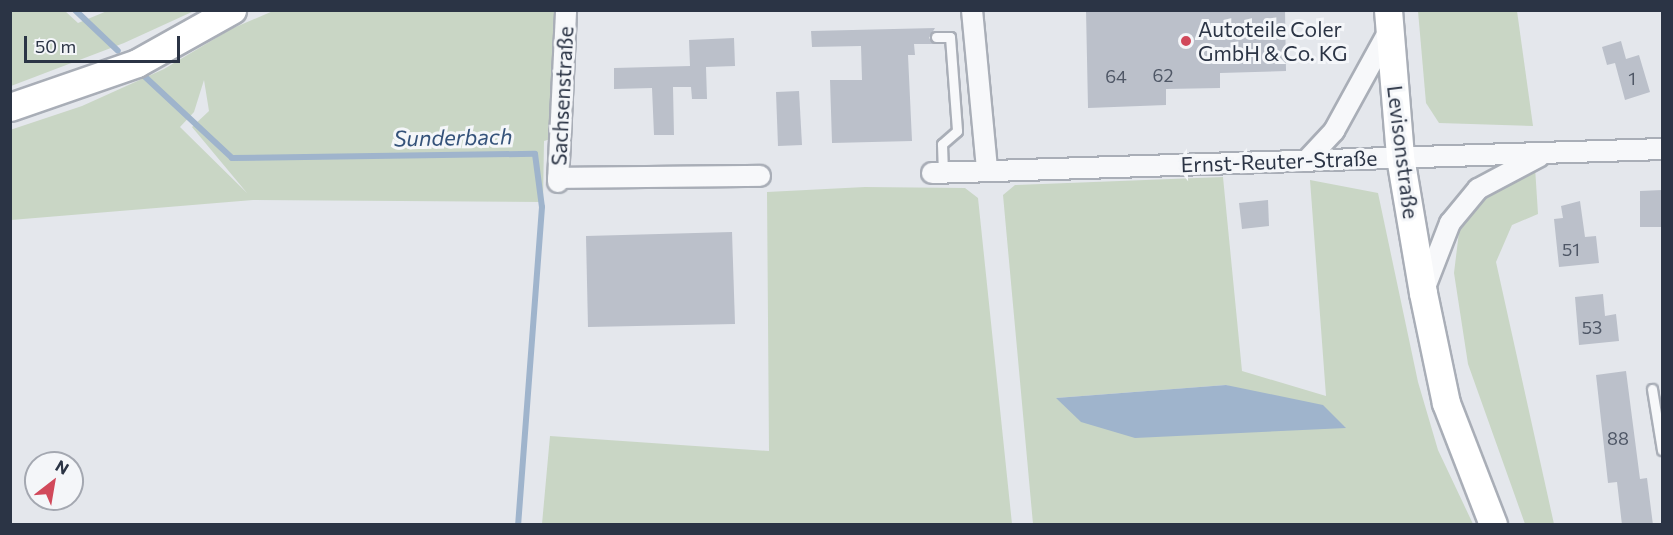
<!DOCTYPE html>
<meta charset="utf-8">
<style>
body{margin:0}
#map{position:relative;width:1673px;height:535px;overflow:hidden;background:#e4e7ec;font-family:Commissioner,sans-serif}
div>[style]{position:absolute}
.green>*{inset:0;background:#c9d6c5}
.water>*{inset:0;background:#9fb4cc}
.stream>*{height:6px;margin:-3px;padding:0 3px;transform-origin:3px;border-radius:3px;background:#9fb4cc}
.building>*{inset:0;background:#bbc0ca}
.roads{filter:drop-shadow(2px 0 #a9aeb7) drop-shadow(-2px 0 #a9aeb7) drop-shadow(0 2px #a9aeb7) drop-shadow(0 -2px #a9aeb7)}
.lane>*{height:9px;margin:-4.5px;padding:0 4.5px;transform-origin:4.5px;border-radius:4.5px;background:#f7f8fa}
.street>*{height:20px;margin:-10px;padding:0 10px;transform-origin:10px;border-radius:10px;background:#f7f8fa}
.secondary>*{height:27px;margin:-13.5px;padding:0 13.5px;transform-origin:13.5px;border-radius:13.5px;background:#fff}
.dots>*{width:16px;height:16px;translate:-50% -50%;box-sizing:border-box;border:3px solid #f4f6f9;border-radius:50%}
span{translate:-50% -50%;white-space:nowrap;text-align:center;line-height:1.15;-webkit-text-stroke:6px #f4f6f9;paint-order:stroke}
.number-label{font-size:18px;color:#4f5766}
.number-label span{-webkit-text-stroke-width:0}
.poi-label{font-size:21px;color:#2b3445}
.left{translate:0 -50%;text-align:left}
.street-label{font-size:21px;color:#2b3445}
.water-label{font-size:22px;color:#34527a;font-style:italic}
.frame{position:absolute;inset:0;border:12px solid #2b3445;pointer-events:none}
.north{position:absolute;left:24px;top:451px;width:60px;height:60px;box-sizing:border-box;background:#f4f6f9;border:2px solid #a4a8b1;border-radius:50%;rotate:31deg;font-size:16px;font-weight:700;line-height:24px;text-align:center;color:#2b3445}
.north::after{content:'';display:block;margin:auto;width:21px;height:27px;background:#d1495b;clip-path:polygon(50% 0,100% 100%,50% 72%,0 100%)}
.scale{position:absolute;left:24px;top:36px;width:156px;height:27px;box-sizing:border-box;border:3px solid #2b3445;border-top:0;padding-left:8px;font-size:18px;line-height:21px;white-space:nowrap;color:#2b3445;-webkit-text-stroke:4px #f4f6f9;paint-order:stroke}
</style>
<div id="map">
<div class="green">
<div style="clip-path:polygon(10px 11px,65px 11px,78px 23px,107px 11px,194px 11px,124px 43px,11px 86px)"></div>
<div style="clip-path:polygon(evenodd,273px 11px,561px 11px,554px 138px,544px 141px,543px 202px,253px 200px,11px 220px,10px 130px,82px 106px,164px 69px,231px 29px,273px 11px,204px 80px,209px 111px,192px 127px,247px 193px,180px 127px,194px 112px,204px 80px)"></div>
<div style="clip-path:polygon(1418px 11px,1517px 11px,1533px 126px,1439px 123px,1426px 103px)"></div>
<div style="clip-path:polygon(1535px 167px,1538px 214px,1512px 225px,1496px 262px,1554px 524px,1525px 524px,1468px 364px,1454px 273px,1459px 232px,1485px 198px)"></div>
<div style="clip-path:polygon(evenodd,1223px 177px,1242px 371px,1326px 396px,1310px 180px,1378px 193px,1418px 382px,1438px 450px,1473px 524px,1033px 524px,1003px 195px,1015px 185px,1223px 177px,1226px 385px,1345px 427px,1230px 432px,1056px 398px,1226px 385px)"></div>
<div style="clip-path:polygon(865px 187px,965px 188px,978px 198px,1012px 524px,542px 524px,550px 436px,769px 451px,767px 192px)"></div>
</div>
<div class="water">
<div style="clip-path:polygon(1226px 385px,1323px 405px,1346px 428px,1135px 438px,1081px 422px,1056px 398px)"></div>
</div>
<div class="stream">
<div style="left:75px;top:10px;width:59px;rotate:43.6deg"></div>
<div style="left:142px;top:74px;width:123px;rotate:43deg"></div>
<div style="left:232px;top:158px;width:303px;rotate:-0.8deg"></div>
<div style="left:535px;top:154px;width:53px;rotate:82.5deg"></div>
<div style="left:542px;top:207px;width:318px;rotate:94.3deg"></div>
</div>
<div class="building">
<div style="clip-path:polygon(1086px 10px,1285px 10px,1286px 71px,1220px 73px,1220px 88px,1166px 89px,1166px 105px,1088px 108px)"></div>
<div style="clip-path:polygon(935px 28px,929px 38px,936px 44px,914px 44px,915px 55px,908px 55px,912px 141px,832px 143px,830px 80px,862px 80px,861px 46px,812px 47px,811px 31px)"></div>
<div style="clip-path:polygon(734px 38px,735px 66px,706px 67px,707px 99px,692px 99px,691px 87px,673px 87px,674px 135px,654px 135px,652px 88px,614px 89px,614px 68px,690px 66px,689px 40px)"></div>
<div style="clip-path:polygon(1621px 41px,1626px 59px,1639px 55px,1650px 92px,1625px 100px,1615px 63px,1607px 65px,1602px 47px)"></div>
<div style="clip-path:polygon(799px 91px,802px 145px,778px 146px,776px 92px)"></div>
<div style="clip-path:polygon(1662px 190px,1662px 227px,1640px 227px,1640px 191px)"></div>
<div style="clip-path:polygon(1268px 200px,1269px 226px,1242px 229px,1239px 203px)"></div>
<div style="clip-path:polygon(1580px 201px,1585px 237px,1596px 236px,1599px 263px,1559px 267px,1554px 219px,1563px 218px,1561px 206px)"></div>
<div style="clip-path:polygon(732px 232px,735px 324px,588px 327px,586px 236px)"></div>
<div style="clip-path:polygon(1603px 294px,1605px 316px,1616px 314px,1619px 341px,1579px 345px,1575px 297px)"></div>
<div style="clip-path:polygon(1626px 371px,1640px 479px,1647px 478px,1653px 525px,1622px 525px,1617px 482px,1608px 483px,1596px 375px)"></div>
</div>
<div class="roads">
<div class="lane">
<div style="left:936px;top:37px;width:14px"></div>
<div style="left:950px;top:37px;width:94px;rotate:85.7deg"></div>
<div style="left:957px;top:131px;width:20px;rotate:139deg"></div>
<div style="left:942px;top:144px;width:28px;rotate:88deg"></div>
<div style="left:1652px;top:389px;width:62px;rotate:80.7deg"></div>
</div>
<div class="street">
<div style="left:972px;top:10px;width:161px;rotate:84.6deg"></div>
<div style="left:1307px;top:160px;width:40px;rotate:-47deg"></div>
<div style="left:1334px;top:131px;width:114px;rotate:-61.2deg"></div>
<div style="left:932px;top:173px;width:730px;rotate:-1.88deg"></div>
<div style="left:558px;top:178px;width:202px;rotate:-0.6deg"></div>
<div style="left:558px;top:182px;width:172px;rotate:-87.3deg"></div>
<div style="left:1424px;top:290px;width:72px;rotate:-68.8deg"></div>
<div style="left:1450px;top:223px;width:44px;rotate:-50.5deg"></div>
<div style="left:1478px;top:189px;width:70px;rotate:-28deg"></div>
</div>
<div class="secondary">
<div style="left:1388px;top:10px;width:147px;rotate:85.3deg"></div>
<div style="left:1400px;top:157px;width:138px;rotate:80.4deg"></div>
<div style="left:1423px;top:293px;width:112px;rotate:78.2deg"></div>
<div style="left:1446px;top:403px;width:130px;rotate:68.8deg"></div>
<div style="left:10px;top:107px;width:134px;rotate:-19.1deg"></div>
<div style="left:137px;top:63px;width:109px;rotate:-29.2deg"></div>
</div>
</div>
<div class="dots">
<div style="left:1186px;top:41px;background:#d1495b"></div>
</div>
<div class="number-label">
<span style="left:1163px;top:75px">62</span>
<span style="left:1116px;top:76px">64</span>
<span style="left:1632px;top:78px">1</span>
<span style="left:1571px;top:249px">51</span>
<span style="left:1592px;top:327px">53</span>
<span style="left:1618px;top:438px">88</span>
</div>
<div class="poi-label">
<span class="left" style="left:1198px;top:41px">Autoteile Coler<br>GmbH &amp; Co. KG</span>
</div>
<div class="street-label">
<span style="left:562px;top:96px;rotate:-87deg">Sachsenstraße</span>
<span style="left:1403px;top:152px;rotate:83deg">Levisonstraße</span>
<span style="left:1279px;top:161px;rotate:-2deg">Ernst-Reuter-Straße</span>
</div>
<div class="water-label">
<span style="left:453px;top:137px;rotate:-1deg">Sunderbach</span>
</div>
<div class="frame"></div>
<div class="north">N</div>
<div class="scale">50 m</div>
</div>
